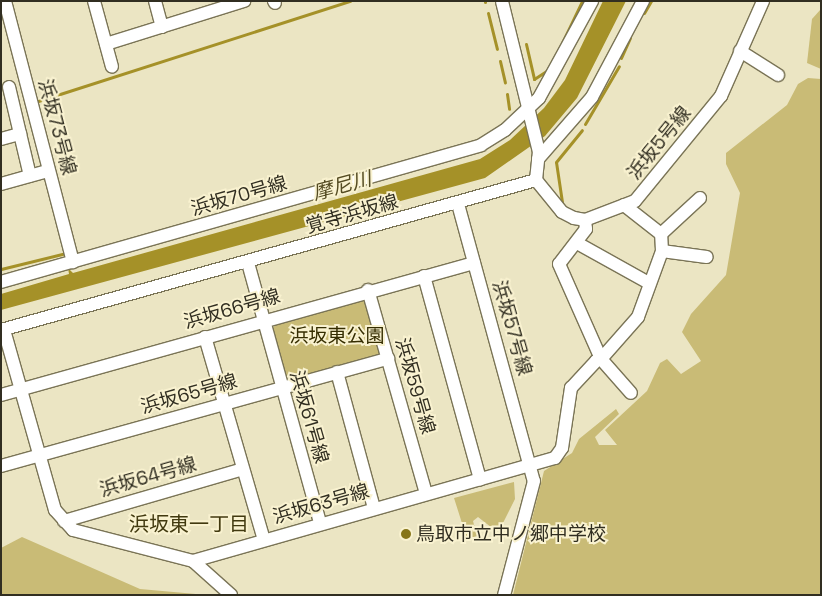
<!DOCTYPE html>
<meta charset="utf-8">
<style>
body{margin:0}
#map{position:relative;width:822px;height:596px;overflow:hidden;background:#ebe5c3;font-family:"Space Grotesk","Noto Sans JP",sans-serif}
div>[style]{position:absolute}
.green>*{inset:0;background:#c9bb76}
.water>*{inset:0;background:#a59128}
.stream>*{height:3px;margin:-1.5px;padding:0 1.5px;transform-origin:1.5px;border-radius:1.5px;background:#a59128}
.roads{filter:drop-shadow(1px 0 #7a7456) drop-shadow(-1px 0 #7a7456) drop-shadow(0 1px #7a7456) drop-shadow(0 -1px #7a7456)}
.minor>*{height:12px;margin:-6px;padding:0 6px;transform-origin:6px;border-radius:6px;background:#fff}
.dots>*{width:14px;height:14px;translate:-50% -50%;box-sizing:border-box;border:2px solid #f9f2d0;border-radius:50%}
span{translate:-50% -50%;white-space:nowrap;text-align:center;line-height:1.15;-webkit-text-stroke:4px #f9f2d0;paint-order:stroke}
.street-label{font-size:19px;color:#312e21}
.park-label{font-size:19px;color:#352d01}
.poi-label{font-size:19px;color:#312e21}
.left{translate:0 -50%;text-align:left}
.water-label{font-size:20px;color:#544b22;font-style:italic}
.neighbourhood-label{font-size:20px;color:#41390f}
.frame{position:absolute;inset:0;border:2px solid #312e21;pointer-events:none}
</style>
<div id="map">
<div class="green">
<div style="clip-path:polygon(821px 9px,821px 69px,807px 63px,812px 19px)"></div>
<div style="clip-path:polygon(808px 78px,821px 79px,821px 595px,513px 595px,544px 471px,572px 453px,579px 439px,616px 409px,619px 414px,595px 437px,599px 445px,617px 445px,605px 430px,647px 391px,660px 363px,667px 359px,681px 374px,701px 361px,682px 332px,691px 314px,726px 275px,740px 193px,726px 164px,726px 153px,787px 105px,798px 84px)"></div>
<div style="clip-path:polygon(362px 297px,369px 301px,382px 350px,379px 355px,294px 379px,286px 375px,273px 328px,278px 321px)"></div>
<div style="clip-path:polygon(514px 482px,515px 499px,500px 529px,496px 531px,478px 517px,473px 521px,477px 536px,467px 539px,454px 498px)"></div>
<div style="clip-path:polygon(22px 537px,140px 589px,207px 595px,1px 595px,1px 548px)"></div>
</div>
<div class="water">
<div style="clip-path:polygon(603px 1px,626px 1px,577px 98px,545px 136px,485px 178px,1px 310px,1px 294px,69px 274px,68px 268px,73px 273px,480px 159px,510px 140px,544px 108px,565px 80px)"></div>
</div>
<div class="stream">
<div style="left:485px;top:1px;width:1px;rotate:90deg"></div>
<div style="left:488px;top:13px;width:37px;rotate:76deg"></div>
<div style="left:644px;top:13px;width:14px;rotate:-60deg"></div>
<div style="left:562px;top:43px;width:47px;rotate:-64.5deg"></div>
<div style="left:526px;top:44px;width:36px;rotate:77deg"></div>
<div style="left:534px;top:79px;width:17px;rotate:-33deg"></div>
<div style="left:621px;top:58px;width:22px;rotate:-66deg"></div>
<div style="left:500px;top:61px;width:22px;rotate:77deg"></div>
<div style="left:507px;top:94px;width:15px;rotate:82deg"></div>
<div style="left:35px;top:102px;width:331px;rotate:-17.8deg"></div>
<div style="left:585px;top:124px;width:67px;rotate:-59.6deg"></div>
<div style="left:562px;top:202px;width:40px;rotate:-98.5deg"></div>
<div style="left:556px;top:162px;width:41px;rotate:-50.9deg"></div>
<div style="left:1px;top:269px;width:67px;rotate:-13.8deg"></div>
</div>
<div class="roads">
<div class="minor">
<div style="left:5px;top:1px;width:270px;rotate:75.4deg"></div>
<div style="left:94px;top:1px;width:68px;rotate:74.7deg"></div>
<div style="left:155px;top:1px;width:27px;rotate:75deg"></div>
<div style="left:274px;top:1px;width:2px;rotate:63deg"></div>
<div style="left:106px;top:44px;width:145px;rotate:-17.3deg"></div>
<div style="left:740px;top:51px;width:45px;rotate:32.3deg"></div>
<div style="left:9px;top:87px;width:91px;rotate:76.7deg"></div>
<div style="left:1px;top:139px;width:20px;rotate:-15deg"></div>
<div style="left:538px;top:159px;width:82px;rotate:-48.9deg"></div>
<div style="left:592px;top:97px;width:109px;rotate:-62deg"></div>
<div style="left:536px;top:180px;width:41px;rotate:50.9deg"></div>
<div style="left:562px;top:212px;width:13px;rotate:27deg"></div>
<div style="left:574px;top:218px;width:11px;rotate:10deg"></div>
<div style="left:585px;top:220px;width:53px;rotate:-20.8deg"></div>
<div style="left:635px;top:201px;width:136px;rotate:-50.7deg"></div>
<div style="left:721px;top:96px;width:104px;rotate:-66.1deg"></div>
<div style="left:1px;top:184px;width:45px;rotate:-15.6deg"></div>
<div style="left:458px;top:204px;width:287px;rotate:74.7deg"></div>
<div style="left:534px;top:481px;width:118px;rotate:104.7deg"></div>
<div style="left:585px;top:220px;width:9px;rotate:84deg"></div>
<div style="left:586px;top:229px;width:44px;rotate:127.6deg"></div>
<div style="left:559px;top:264px;width:104px;rotate:66.1deg"></div>
<div style="left:601px;top:359px;width:56px;rotate:-48.6deg"></div>
<div style="left:638px;top:317px;width:70px;rotate:-70deg"></div>
<div style="left:662px;top:251px;width:17px;rotate:-93deg"></div>
<div style="left:661px;top:234px;width:47px;rotate:-141.9deg"></div>
<div style="left:661px;top:234px;width:53px;rotate:-42.7deg"></div>
<div style="left:577px;top:243px;width:82px;rotate:29.1deg"></div>
<div style="left:662px;top:251px;width:45px;rotate:7.6deg"></div>
<div style="left:248px;top:263px;width:270px;rotate:74.5deg"></div>
<div style="left:424px;top:276px;width:211px;rotate:74.6deg"></div>
<div style="left:1px;top:282px;width:499px;rotate:-15.9deg"></div>
<div style="left:481px;top:145px;width:28px;rotate:-32deg"></div>
<div style="left:505px;top:130px;width:47px;rotate:-43.3deg"></div>
<div style="left:539px;top:98px;width:111px;rotate:-61.3deg"></div>
<div style="left:368px;top:290px;width:211px;rotate:74.1deg"></div>
<div style="left:1px;top:330px;width:556px;rotate:-15.66deg"></div>
<div style="left:536px;top:180px;width:28px;rotate:-84deg"></div>
<div style="left:539px;top:152px;width:155px;rotate:-103.8deg"></div>
<div style="left:4px;top:330px;width:187px;rotate:74.2deg"></div>
<div style="left:55px;top:510px;width:27px;rotate:48deg"></div>
<div style="left:73px;top:530px;width:124px;rotate:14.5deg"></div>
<div style="left:193px;top:561px;width:376px;rotate:-15.9deg"></div>
<div style="left:555px;top:458px;width:12px;rotate:-55deg"></div>
<div style="left:562px;top:448px;width:61px;rotate:-81.5deg"></div>
<div style="left:571px;top:388px;width:37px;rotate:-47deg"></div>
<div style="left:596px;top:361px;width:5px;rotate:-22deg"></div>
<div style="left:601px;top:359px;width:45px;rotate:48.6deg"></div>
<div style="left:205px;top:337px;width:211px;rotate:73.8deg"></div>
<div style="left:337px;top:372px;width:141px;rotate:74.8deg"></div>
<div style="left:1px;top:395px;width:491px;rotate:-15.6deg"></div>
<div style="left:1px;top:466px;width:402px;rotate:-15.5deg"></div>
<div style="left:64px;top:521px;width:186px;rotate:-16.2deg"></div>
<div style="left:193px;top:561px;width:51px;rotate:41.8deg"></div>
</div>
</div>
<div class="dots">
<div style="left:406px;top:534px;background:#867518"></div>
</div>
<div class="street-label">
<span style="left:57px;top:127px;rotate:75deg">浜坂73号線</span>
<span style="left:659px;top:143px;rotate:-51deg">浜坂5号線</span>
<span style="left:239px;top:196px;rotate:-16deg">浜坂70号線</span>
<span style="left:352px;top:214px;rotate:-16deg">覚寺浜坂線</span>
<span style="left:232px;top:309px;rotate:-16deg">浜坂66号線</span>
<span style="left:512px;top:328px;rotate:74deg">浜坂57号線</span>
<span style="left:415px;top:386px;rotate:74deg">浜坂59号線</span>
<span style="left:189px;top:394px;rotate:-16deg">浜坂65号線</span>
<span style="left:309px;top:417px;rotate:74deg">浜坂61号線</span>
<span style="left:148px;top:477px;rotate:-16deg">浜坂64号線</span>
<span style="left:321px;top:504px;rotate:-16deg">浜坂63号線</span>
</div>
<div class="park-label">
<span style="left:337px;top:336px">浜坂東公園</span>
</div>
<div class="poi-label">
<span class="left" style="left:416px;top:534px">鳥取市立中ノ郷中学校</span>
</div>
<div class="water-label">
<span style="left:342px;top:186px;rotate:-15deg">摩尼川</span>
</div>
<div class="neighbourhood-label">
<span style="left:189px;top:524px">浜坂東一丁目</span>
</div>
<div class="frame"></div>
</div>
